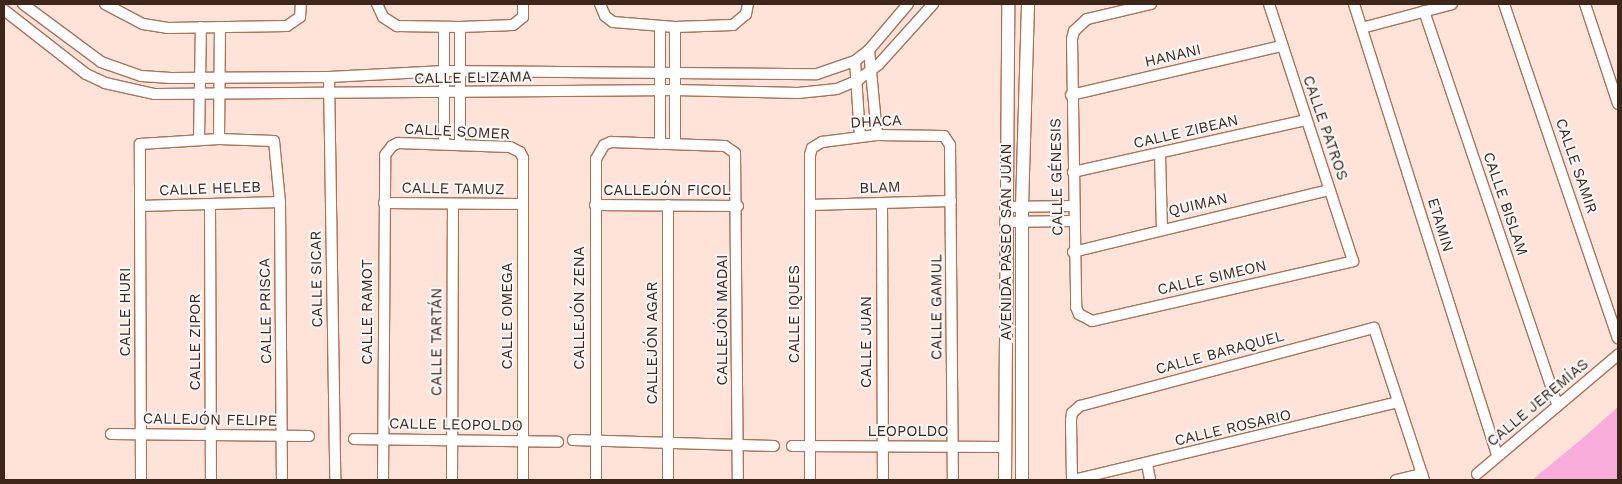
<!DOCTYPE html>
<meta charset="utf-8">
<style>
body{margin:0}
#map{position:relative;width:1622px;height:484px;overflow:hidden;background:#ffe3d8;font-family:"Work Sans",sans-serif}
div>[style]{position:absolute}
.green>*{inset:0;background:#f7acd9}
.roads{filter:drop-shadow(1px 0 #ad7259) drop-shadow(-1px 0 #ad7259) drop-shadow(0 1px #ad7259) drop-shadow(0 -1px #ad7259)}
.minor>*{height:10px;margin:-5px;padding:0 5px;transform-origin:5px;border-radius:5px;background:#fff}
.tertiary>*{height:12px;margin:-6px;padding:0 6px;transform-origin:6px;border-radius:6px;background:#fff}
span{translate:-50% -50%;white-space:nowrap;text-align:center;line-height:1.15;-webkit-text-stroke:4px #f7f7f7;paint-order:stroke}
.street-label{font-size:15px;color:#3f261b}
.frame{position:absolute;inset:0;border:5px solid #3f261b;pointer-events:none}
</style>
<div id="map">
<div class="green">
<div style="clip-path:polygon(1618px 407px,1618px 480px,1532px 480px,1584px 437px)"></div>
</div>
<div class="roads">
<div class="minor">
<div style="left:23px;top:4px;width:97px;rotate:36.6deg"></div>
<div style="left:101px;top:62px;width:42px;rotate:19.3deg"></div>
<div style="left:141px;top:76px;width:30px;rotate:4deg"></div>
<div style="left:171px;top:78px;width:158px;rotate:-0.4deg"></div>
<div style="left:329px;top:77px;width:116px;rotate:-3deg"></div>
<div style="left:445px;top:71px;width:372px;rotate:0.5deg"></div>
<div style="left:817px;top:74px;width:40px;rotate:-18.9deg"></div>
<div style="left:855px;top:61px;width:18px;rotate:-38deg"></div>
<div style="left:869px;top:50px;width:60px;rotate:-49.7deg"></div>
<div style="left:105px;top:4px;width:43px;rotate:27.8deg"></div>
<div style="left:143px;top:24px;width:24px;rotate:9deg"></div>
<div style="left:167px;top:28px;width:120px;rotate:-1deg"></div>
<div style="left:287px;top:26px;width:16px;rotate:-35deg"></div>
<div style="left:300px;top:17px;width:13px;rotate:-86deg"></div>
<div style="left:377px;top:4px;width:14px;rotate:65deg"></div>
<div style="left:383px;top:17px;width:17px;rotate:33deg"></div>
<div style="left:397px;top:26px;width:63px;rotate:0.9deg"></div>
<div style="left:460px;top:27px;width:53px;rotate:-2.2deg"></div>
<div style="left:513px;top:25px;width:13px;rotate:-39deg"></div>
<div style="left:523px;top:17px;width:13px;rotate:-90deg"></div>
<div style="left:600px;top:4px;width:13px;rotate:67deg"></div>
<div style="left:605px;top:16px;width:10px;rotate:37deg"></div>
<div style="left:613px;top:22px;width:62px;rotate:4.6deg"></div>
<div style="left:675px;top:27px;width:58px;rotate:-2deg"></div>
<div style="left:733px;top:25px;width:17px;rotate:-40deg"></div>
<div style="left:746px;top:14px;width:10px;rotate:-79deg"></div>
<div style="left:1151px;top:4px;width:66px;rotate:166.8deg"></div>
<div style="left:1087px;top:19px;width:18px;rotate:137deg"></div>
<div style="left:1074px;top:31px;width:8px;rotate:104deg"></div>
<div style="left:1072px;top:39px;width:268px;rotate:89.1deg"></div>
<div style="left:1076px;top:307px;width:8px;rotate:67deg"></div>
<div style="left:1079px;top:314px;width:15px;rotate:28deg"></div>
<div style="left:1092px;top:321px;width:268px;rotate:-12.9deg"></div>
<div style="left:1353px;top:261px;width:270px;rotate:-108.1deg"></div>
<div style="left:1354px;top:4px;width:474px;rotate:72.4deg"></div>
<div style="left:1504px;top:4px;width:353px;rotate:71.2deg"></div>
<div style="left:1585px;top:4px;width:105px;rotate:71.7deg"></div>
<div style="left:4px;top:10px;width:104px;rotate:38deg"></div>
<div style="left:86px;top:74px;width:21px;rotate:25deg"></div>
<div style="left:105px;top:83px;width:50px;rotate:12.7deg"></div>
<div style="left:154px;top:94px;width:521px;rotate:-0.44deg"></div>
<div style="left:675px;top:90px;width:123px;rotate:1.4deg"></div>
<div style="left:798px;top:93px;width:39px;rotate:-6deg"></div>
<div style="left:837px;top:89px;width:23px;rotate:-23deg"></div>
<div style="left:858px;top:80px;width:26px;rotate:-37deg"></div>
<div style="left:879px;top:64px;width:81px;rotate:-48deg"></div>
<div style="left:1424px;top:11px;width:417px;rotate:71.3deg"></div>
<div style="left:460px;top:27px;width:117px;rotate:90deg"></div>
<div style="left:1362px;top:28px;width:93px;rotate:-14.9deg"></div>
<div style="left:869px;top:50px;width:85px;rotate:84.6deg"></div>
<div style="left:855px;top:61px;width:75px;rotate:86.2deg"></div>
<div style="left:329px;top:77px;width:403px;rotate:89.1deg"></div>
<div style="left:1071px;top:95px;width:217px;rotate:-13.1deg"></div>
<div style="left:199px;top:139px;width:112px;rotate:-89deg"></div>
<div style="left:219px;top:139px;width:112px;rotate:-89.5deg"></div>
<div style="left:444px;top:144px;width:117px;rotate:-90deg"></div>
<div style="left:660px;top:144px;width:117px;rotate:-90deg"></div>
<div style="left:675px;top:144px;width:117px;rotate:-90deg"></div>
<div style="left:1160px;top:154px;width:75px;rotate:88.5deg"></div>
<div style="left:1073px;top:172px;width:239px;rotate:-12.6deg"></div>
<div style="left:384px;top:203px;width:138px;rotate:0.4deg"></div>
<div style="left:882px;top:203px;width:277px;rotate:89.8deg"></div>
<div style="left:210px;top:204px;width:276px;rotate:89.8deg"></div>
<div style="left:595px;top:205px;width:143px;rotate:0.4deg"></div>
<div style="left:668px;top:205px;width:275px;rotate:90deg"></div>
<div style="left:810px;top:205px;width:141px;rotate:-1.6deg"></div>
<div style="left:140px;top:206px;width:140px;rotate:-1.6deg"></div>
<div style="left:1005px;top:207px;width:67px;rotate:-0.9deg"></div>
<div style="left:1005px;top:222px;width:68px;rotate:-0.8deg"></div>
<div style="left:1073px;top:252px;width:264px;rotate:-13.6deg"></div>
<div style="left:111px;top:434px;width:198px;rotate:0.6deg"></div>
<div style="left:354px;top:439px;width:204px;rotate:0.8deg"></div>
<div style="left:573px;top:440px;width:201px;rotate:1.7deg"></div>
<div style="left:792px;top:446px;width:214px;rotate:0.3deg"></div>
<div style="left:1147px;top:464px;width:16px;rotate:79deg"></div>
<div style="left:1477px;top:474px;width:185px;rotate:-40.2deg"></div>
<div style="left:141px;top:480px;width:336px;rotate:-90.2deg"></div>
<div style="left:140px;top:144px;width:79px;rotate:-3.6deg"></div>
<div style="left:219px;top:139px;width:55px;rotate:2.1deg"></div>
<div style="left:274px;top:141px;width:61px;rotate:84.4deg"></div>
<div style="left:280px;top:202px;width:278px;rotate:89.6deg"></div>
<div style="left:383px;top:480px;width:325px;rotate:-89.6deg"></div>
<div style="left:385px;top:155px;width:11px;rotate:-52deg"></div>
<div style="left:392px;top:146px;width:7px;rotate:-27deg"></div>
<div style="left:398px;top:143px;width:112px;rotate:2deg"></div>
<div style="left:510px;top:147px;width:11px;rotate:27deg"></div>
<div style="left:520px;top:152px;width:7px;rotate:63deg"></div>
<div style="left:523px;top:158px;width:322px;rotate:90deg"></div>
<div style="left:452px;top:480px;width:276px;rotate:-89.8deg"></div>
<div style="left:596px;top:480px;width:321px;rotate:-90deg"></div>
<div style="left:596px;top:159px;width:16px;rotate:-60deg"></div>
<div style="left:604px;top:145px;width:8px;rotate:-23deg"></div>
<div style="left:611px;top:142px;width:114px;rotate:2deg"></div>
<div style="left:725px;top:146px;width:12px;rotate:35deg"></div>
<div style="left:735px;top:153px;width:327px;rotate:89.5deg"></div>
<div style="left:810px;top:480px;width:325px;rotate:-90deg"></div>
<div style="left:810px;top:155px;width:7px;rotate:-74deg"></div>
<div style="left:812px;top:148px;width:12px;rotate:-31deg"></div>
<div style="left:822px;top:142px;width:55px;rotate:-7.3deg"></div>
<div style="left:877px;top:135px;width:67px;rotate:0.9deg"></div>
<div style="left:944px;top:136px;width:11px;rotate:56deg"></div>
<div style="left:950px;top:145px;width:335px;rotate:89.5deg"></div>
<div style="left:1072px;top:480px;width:60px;rotate:-91deg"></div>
<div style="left:1071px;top:420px;width:7px;rotate:-82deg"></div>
<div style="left:1072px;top:413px;width:11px;rotate:-41deg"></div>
<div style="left:1080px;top:406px;width:304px;rotate:-14.9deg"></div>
<div style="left:1374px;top:328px;width:160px;rotate:71.8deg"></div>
<div style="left:1073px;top:480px;width:334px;rotate:-13.5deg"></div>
<div style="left:1396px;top:480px;width:27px;rotate:-13deg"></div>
</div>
<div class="tertiary">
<div style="left:1005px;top:480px;width:476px;rotate:-89.6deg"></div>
<div style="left:1022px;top:480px;width:273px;rotate:-90deg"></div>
<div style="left:1022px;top:207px;width:203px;rotate:-88.3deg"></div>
</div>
</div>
<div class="street-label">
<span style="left:1173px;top:56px;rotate:-13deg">HANANI</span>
<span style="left:473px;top:78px;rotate:-1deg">CALLE ELIZAMA</span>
<span style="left:876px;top:122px;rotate:-3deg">DHACA</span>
<span style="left:1325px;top:128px;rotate:71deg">CALLE PATROS</span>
<span style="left:457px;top:132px;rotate:3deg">CALLE SOMER</span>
<span style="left:1186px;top:132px;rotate:-13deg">CALLE ZIBEAN</span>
<span style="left:1576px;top:166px;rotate:71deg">CALLE SAMIR</span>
<span style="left:1057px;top:177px;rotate:-91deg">CALLE GÉNESIS</span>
<span style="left:880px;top:188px;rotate:-2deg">BLAM</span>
<span style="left:210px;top:189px;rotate:-2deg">CALLE HELEB</span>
<span style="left:453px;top:189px;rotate:1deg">CALLE TAMUZ</span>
<span style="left:667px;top:191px">CALLEJÓN FICOL</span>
<span style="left:1505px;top:204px;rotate:71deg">CALLE BISLAM</span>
<span style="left:1198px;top:205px;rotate:-13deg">QUIMAN</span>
<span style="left:1440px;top:225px;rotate:73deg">ETAMIN</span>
<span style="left:1007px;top:242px;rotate:-90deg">AVENIDA PASEO SAN JUAN</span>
<span style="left:1212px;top:278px;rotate:-13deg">CALLE SIMEON</span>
<span style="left:317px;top:279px;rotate:-91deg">CALLE SICAR</span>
<span style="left:937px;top:307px;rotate:-90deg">CALLE GAMUL</span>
<span style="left:580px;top:308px;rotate:-90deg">CALLEJÓN ZENA</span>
<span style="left:266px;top:311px;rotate:-91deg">CALLE PRISCA</span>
<span style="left:126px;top:312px;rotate:-90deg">CALLE HURI</span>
<span style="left:368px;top:312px;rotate:-90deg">CALLE RAMOT</span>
<span style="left:795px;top:314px;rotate:-90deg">CALLE IQUES</span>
<span style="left:508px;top:316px;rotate:-90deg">CALLE OMEGA</span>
<span style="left:723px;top:320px;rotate:-90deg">CALLEJÓN MADAI</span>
<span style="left:196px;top:342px;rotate:-90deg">CALLE ZIPOR</span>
<span style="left:437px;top:342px;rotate:-90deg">CALLE TARTÁN</span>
<span style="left:867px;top:342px;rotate:-90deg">CALLE JUAN</span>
<span style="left:653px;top:343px;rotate:-90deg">CALLEJÓN AGAR</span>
<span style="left:1220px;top:353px;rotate:-15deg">CALLE BARAQUEL</span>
<span style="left:1538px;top:403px;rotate:-40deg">CALLE JEREMÍAS</span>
<span style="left:210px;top:420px;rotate:1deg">CALLEJÓN FELIPE</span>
<span style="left:456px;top:425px;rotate:1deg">CALLE LEOPOLDO</span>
<span style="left:1233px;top:428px;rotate:-13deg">CALLE ROSARIO</span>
<span style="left:908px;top:432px">LEOPOLDO</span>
</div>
<div class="frame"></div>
</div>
